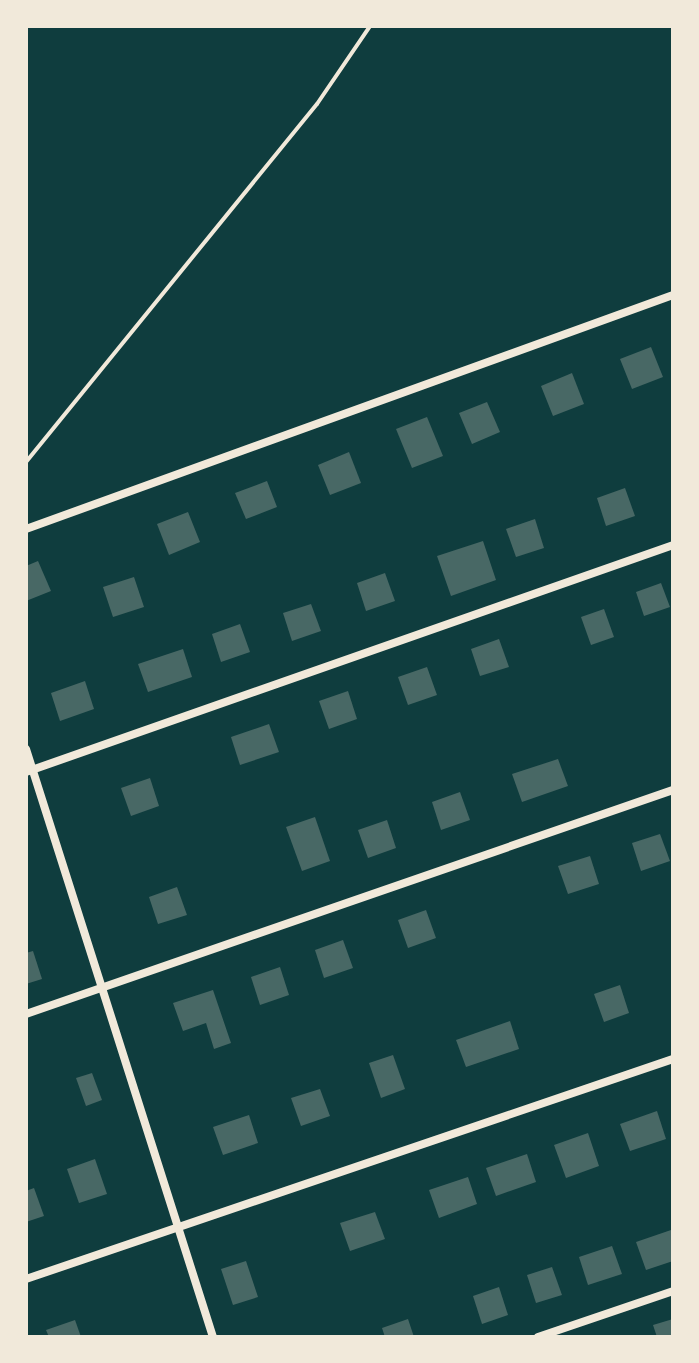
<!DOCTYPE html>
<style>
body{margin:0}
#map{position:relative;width:699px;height:1363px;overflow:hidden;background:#0f3d3e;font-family:Montserrat,sans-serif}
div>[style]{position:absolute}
.building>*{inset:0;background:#486865}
.path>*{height:4px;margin:-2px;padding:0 2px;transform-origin:2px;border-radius:2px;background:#f1e9da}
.minor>*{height:8px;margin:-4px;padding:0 4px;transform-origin:4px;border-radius:4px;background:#f1e9da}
span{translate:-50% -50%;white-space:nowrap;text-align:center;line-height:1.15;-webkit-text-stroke:8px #f1e9da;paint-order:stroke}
.frame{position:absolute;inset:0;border:28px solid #f1e9da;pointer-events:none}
</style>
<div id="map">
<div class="building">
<div style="clip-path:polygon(651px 347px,663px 377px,632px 389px,620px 359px)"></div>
<div style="clip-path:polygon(572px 373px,584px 404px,553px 416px,541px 386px)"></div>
<div style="clip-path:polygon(487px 402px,500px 432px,472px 444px,459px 413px)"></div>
<div style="clip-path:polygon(427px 417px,443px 456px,412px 468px,396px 429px)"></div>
<div style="clip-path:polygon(349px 452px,361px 483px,330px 495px,318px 465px)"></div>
<div style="clip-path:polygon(267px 481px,277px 507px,246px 519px,235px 493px)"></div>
<div style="clip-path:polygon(625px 488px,635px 516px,606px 526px,597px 498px)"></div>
<div style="clip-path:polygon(188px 512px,200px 542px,169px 555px,157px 524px)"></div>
<div style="clip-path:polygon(535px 519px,544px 548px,516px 557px,506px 529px)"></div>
<div style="clip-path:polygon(483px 541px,496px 580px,451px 596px,437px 556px)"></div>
<div style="clip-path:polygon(38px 561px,51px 591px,26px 601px,26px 566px)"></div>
<div style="clip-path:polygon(385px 573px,395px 601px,366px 611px,357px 583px)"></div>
<div style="clip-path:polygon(134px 577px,144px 607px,113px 617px,103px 587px)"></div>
<div style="clip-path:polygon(661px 583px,670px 607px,644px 616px,636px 592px)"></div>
<div style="clip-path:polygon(311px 604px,321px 631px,292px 641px,283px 613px)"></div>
<div style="clip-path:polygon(604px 609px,614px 637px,591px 645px,581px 617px)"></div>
<div style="clip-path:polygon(240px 624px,250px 652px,221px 662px,212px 634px)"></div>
<div style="clip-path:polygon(499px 639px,509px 667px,480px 676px,471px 649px)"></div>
<div style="clip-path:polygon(183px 649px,192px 677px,148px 692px,138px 664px)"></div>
<div style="clip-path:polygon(427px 667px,437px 695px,408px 705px,398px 677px)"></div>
<div style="clip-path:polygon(85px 681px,94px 709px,60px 721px,51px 693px)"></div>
<div style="clip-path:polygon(348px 691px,357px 719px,329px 729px,319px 701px)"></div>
<div style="clip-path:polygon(269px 724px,279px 752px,240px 765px,231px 737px)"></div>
<div style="clip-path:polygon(558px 759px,568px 786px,522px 802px,512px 774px)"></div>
<div style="clip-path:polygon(150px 778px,159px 806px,131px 816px,121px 788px)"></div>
<div style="clip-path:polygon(460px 792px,470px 820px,441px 830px,432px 802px)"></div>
<div style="clip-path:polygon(315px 817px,330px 861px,302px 871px,286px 827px)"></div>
<div style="clip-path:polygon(387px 820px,396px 848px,368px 858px,358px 830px)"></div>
<div style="clip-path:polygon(660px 834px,670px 861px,641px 871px,632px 843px)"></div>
<div style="clip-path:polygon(590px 856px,599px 884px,568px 894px,558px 866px)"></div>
<div style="clip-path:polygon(177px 887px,187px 915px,158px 924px,149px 897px)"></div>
<div style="clip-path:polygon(426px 910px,436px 938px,408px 948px,398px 920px)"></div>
<div style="clip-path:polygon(343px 940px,353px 968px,324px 978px,315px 950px)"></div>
<div style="clip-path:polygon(33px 951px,42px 979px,26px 984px,26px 953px)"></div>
<div style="clip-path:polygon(280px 967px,289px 995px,260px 1005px,251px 977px)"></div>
<div style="clip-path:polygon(620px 985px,629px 1013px,604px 1022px,594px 994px)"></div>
<div style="clip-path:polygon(213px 990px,231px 1043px,214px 1049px,206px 1023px,183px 1031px,173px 1003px)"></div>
<div style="clip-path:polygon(510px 1021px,519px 1049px,466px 1067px,456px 1040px)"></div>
<div style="clip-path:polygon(393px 1055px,405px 1089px,381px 1098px,369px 1063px)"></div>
<div style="clip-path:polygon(92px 1073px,102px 1100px,86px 1106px,76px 1078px)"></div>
<div style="clip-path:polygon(320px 1089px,330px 1116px,301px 1126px,291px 1098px)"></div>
<div style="clip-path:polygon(657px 1111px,666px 1139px,630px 1151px,620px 1124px)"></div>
<div style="clip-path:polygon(249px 1115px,258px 1143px,223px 1155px,213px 1127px)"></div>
<div style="clip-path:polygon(588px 1133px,599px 1166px,566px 1178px,554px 1145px)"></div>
<div style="clip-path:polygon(527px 1154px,536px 1182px,496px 1196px,486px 1168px)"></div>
<div style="clip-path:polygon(95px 1159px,107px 1194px,79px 1203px,67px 1169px)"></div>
<div style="clip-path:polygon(468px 1177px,477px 1204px,439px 1218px,429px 1190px)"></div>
<div style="clip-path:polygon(34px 1188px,44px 1216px,26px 1222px,26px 1191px)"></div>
<div style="clip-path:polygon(375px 1212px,385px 1239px,350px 1251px,340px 1223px)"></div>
<div style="clip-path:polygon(671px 1230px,673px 1261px,646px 1270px,636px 1242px)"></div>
<div style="clip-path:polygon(612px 1246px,622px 1274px,588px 1285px,579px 1257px)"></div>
<div style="clip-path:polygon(246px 1261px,258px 1297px,233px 1305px,221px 1269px)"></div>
<div style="clip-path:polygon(552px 1267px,562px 1295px,536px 1303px,527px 1275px)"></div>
<div style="clip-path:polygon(499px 1287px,508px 1315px,482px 1324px,473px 1296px)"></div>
<div style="clip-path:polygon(408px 1319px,414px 1337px,385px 1337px,382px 1328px)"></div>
<div style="clip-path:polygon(673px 1319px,673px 1337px,657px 1337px,653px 1325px)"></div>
<div style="clip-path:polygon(75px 1320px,81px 1337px,49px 1337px,46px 1330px)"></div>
</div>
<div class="path">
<div style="left:26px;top:462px;width:461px;rotate:-50.9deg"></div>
<div style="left:317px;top:104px;width:94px;rotate:-55.8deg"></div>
</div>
<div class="minor">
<div style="left:26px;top:529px;width:688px;rotate:-19.88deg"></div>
<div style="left:26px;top:749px;width:617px;rotate:72.36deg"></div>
<div style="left:26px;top:772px;width:686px;rotate:-19.33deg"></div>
<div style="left:26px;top:1014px;width:685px;rotate:-19.1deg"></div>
<div style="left:26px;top:1279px;width:683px;rotate:-18.78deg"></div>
<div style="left:538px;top:1337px;width:143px;rotate:-18.8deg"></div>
</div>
<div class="frame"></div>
</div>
